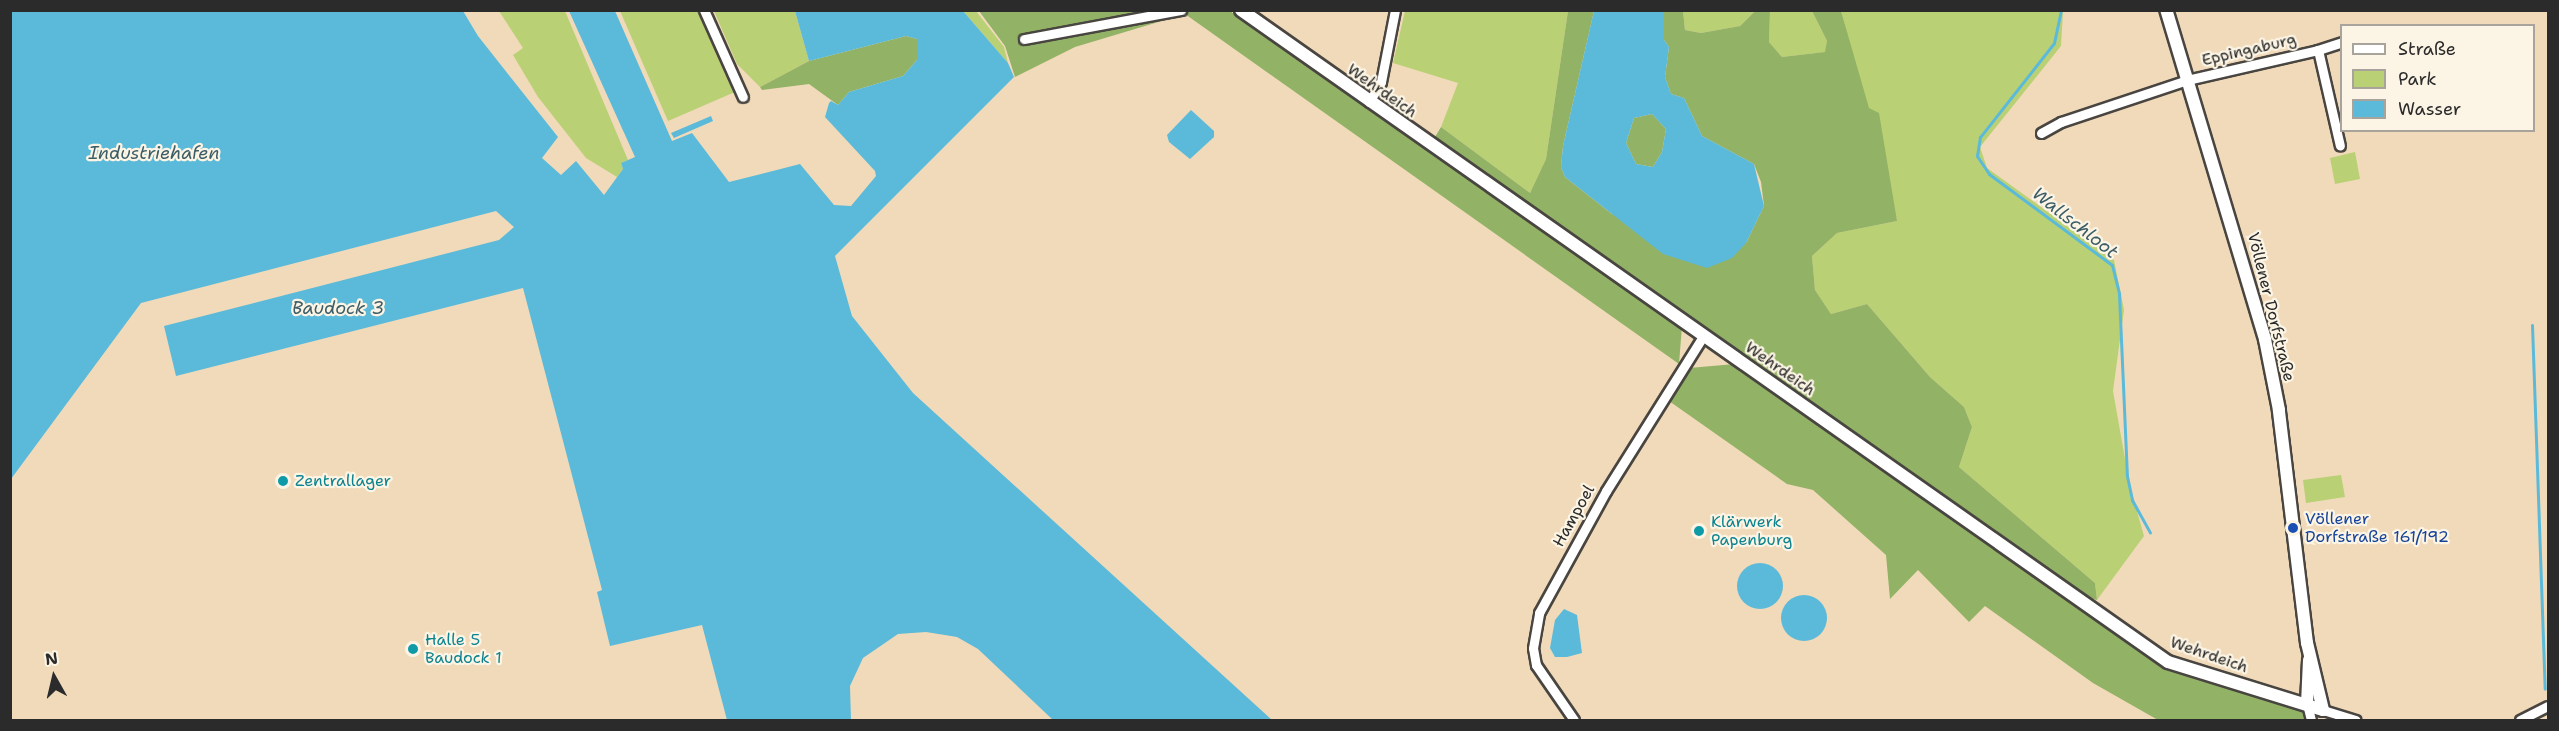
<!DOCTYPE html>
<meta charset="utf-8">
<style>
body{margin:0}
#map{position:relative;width:2559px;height:731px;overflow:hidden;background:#f1daba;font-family:"Shantell Sans",sans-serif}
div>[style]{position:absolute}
.green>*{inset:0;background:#b9d075}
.forest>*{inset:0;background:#92b266}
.water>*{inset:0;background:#5bbad9}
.round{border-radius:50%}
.stream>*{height:3px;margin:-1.5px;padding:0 1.5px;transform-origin:1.5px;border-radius:1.5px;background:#5bbad9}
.roads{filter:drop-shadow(2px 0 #494540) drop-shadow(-2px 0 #494540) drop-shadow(0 2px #494540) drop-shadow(0 -2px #494540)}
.minor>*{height:9px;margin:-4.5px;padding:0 4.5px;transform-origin:4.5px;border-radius:4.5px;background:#fff}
.tertiary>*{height:12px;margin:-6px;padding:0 6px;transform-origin:6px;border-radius:6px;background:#fff}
.dots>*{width:16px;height:16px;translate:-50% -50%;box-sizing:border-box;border:3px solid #fcf5e5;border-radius:50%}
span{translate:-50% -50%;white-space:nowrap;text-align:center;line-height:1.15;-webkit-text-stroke:4.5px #fcf5e5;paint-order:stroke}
.street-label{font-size:16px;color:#2b2b2b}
.culture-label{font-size:16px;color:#0d838f}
.left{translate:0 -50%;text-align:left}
.transit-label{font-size:16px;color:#164399}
.water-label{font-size:18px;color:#3c5d68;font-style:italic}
.frame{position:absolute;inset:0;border:12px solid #2b2b2b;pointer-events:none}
.legend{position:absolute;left:2340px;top:24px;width:195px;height:108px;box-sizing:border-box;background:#fcf5e5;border:2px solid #a8a49b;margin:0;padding:8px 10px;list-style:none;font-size:18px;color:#2b2b2b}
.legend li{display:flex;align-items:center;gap:12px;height:30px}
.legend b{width:30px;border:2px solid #a8a49b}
.north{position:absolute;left:24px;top:647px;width:60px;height:60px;-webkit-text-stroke:4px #fcf5e5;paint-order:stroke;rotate:352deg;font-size:16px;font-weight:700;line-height:24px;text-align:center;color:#2b2b2b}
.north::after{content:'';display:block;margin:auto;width:21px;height:27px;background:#2b2b2b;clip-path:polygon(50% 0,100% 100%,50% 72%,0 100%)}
</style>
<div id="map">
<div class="green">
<div style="clip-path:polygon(1770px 10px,1812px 11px,1827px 41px,1826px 52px,1782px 57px,1769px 42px)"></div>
<div style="clip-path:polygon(499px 11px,565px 11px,628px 160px,621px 163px,623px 169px,617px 177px,586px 158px,538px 97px,513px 55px,523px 48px)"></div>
<div style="clip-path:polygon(620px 11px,699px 11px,735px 92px,668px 121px)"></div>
<div style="clip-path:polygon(714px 11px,795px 11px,809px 61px,760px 87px,737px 64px)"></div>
<div style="clip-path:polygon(963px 11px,976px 11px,1004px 47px,1008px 63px)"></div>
<div style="clip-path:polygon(1405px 11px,1568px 11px,1546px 159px,1530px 193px,1441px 127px,1458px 83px,1393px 63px)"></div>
<div style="clip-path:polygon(1683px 11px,1755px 11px,1740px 26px,1701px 33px,1685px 30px)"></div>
<div style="clip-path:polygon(1841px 11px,2063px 11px,2061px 46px,1980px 147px,1987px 168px,2114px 260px,2124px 310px,2113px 391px,2130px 487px,2144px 536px,2097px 600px,2095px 583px,1959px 467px,1972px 427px,1964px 407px,1930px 377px,1867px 304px,1831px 314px,1815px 290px,1812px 256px,1837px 233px,1897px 221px)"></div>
<div style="clip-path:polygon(2355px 152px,2360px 179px,2335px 184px,2330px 158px)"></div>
<div style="clip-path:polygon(2341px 475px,2345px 497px,2306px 503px,2303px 480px)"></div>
</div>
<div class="forest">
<div style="clip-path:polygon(979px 11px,1230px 11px,1682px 326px,1679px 364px,1185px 14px,1075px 47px,1015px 77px,1005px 46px)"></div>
<div style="clip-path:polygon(1568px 11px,1594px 11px,1563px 146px,1561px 167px,1565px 177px,1612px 214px,1746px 243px,1764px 206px,1761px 182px,1754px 164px,1702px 136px,1684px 98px,1671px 94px,1665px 77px,1669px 47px,1664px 40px,1664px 11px,1683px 11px,1685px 30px,1701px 33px,1740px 26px,1755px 11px,1770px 11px,1769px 42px,1782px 57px,1825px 52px,1827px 41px,1812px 11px,1841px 11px,1869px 108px,1879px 113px,1897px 221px,1837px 233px,1812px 256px,1815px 290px,1831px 314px,1867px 304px,1930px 377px,1964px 407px,1972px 427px,1959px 467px,2095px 583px,2097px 600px,2083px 596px,1538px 213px,1435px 137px,1441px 127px,1530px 193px,1546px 159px)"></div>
<div style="clip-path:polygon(906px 36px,917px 39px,917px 60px,903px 76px,849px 92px,838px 105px,809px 84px,762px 90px,760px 87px,809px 61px)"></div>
<div style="clip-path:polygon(1652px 114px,1666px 129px,1662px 152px,1653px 167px,1636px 164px,1626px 143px,1634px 118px)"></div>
<div style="clip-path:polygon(1735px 364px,2167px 664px,2305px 711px,2308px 720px,2158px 720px,2093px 683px,1985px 606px,1969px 622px,1918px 570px,1890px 599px,1886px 555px,1813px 490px,1787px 484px,1669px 401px,1689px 368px)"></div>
</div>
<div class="water">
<div style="clip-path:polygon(11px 10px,463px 11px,478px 36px,558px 137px,542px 158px,561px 175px,576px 161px,604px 195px,623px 169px,621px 163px,635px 157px,569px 11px,615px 11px,672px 141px,692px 133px,729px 182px,800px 164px,834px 205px,851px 206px,876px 176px,875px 171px,825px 117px,829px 103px,831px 101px,838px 105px,849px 92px,903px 76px,917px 60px,917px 39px,906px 36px,809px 61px,795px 11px,963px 11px,1008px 63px,1014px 77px,835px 256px,852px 316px,913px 393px,1272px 720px,1053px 720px,978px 649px,957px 637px,926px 632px,898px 634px,863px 658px,850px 686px,851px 720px,727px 720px,702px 625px,610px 646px,597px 592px,602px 590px,523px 288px,176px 376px,164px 326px,499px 240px,514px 227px,496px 211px,141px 303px,11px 479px)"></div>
<div style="clip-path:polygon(evenodd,1594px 11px,1664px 11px,1664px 40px,1669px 47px,1665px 77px,1671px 94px,1684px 98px,1702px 136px,1754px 164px,1764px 206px,1746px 243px,1732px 258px,1707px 268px,1663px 254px,1565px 177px,1561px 167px,1563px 146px,1594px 11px,1652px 114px,1666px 129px,1662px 152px,1653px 167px,1636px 164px,1626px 143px,1634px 118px,1652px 114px)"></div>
<div style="clip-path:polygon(1191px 110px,1214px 131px,1214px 137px,1190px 159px,1169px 142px,1167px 135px)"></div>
<div style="clip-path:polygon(711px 116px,713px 121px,674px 138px,671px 133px)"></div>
<div class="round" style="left:1737px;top:563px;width:46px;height:46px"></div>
<div class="round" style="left:1781px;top:595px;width:46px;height:46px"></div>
<div style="clip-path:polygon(1564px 609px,1577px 615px,1582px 653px,1567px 657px,1555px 657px,1550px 648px,1555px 620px)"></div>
</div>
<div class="stream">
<div style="left:2061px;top:10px;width:34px;rotate:102deg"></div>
<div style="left:2054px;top:43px;width:120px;rotate:128.2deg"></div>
<div style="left:1980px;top:137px;width:19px;rotate:99deg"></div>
<div style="left:1977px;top:156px;width:22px;rotate:56deg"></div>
<div style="left:1989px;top:174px;width:153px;rotate:36.5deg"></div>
<div style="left:2112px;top:265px;width:30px;rotate:76deg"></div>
<div style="left:2119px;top:294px;width:182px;rotate:87.5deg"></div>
<div style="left:2127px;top:476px;width:25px;rotate:78deg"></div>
<div style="left:2132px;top:500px;width:37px;rotate:61deg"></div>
<div style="left:2532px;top:325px;width:364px;rotate:88deg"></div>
</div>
<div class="roads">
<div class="minor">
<div style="left:704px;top:10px;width:95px;rotate:65.9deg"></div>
<div style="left:1024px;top:39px;width:160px;rotate:-10.5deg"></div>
<div style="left:2318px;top:50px;width:25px;rotate:-18deg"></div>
<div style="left:1369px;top:102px;width:23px;rotate:-59deg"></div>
<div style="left:1381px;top:82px;width:73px;rotate:-79deg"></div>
<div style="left:2041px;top:133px;width:23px;rotate:-29deg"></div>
<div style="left:2061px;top:122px;width:133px;rotate:-18.4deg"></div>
<div style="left:2187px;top:80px;width:134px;rotate:-12.9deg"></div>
<div style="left:2318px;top:50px;width:98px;rotate:77.1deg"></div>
<div style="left:2307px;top:704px;width:16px;rotate:76deg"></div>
<div style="left:2323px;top:710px;width:34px;rotate:17deg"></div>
<div style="left:1574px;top:720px;width:67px;rotate:-124.6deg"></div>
<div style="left:1536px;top:665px;width:17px;rotate:-100deg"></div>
<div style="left:1533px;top:648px;width:36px;rotate:-80deg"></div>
<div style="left:1539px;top:613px;width:139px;rotate:-61.2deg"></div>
<div style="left:1606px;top:491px;width:184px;rotate:-57.9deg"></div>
<div style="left:2520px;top:720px;width:31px;rotate:-27deg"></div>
</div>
<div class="tertiary">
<div style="left:1241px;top:10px;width:1133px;rotate:35.12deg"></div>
<div style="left:2168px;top:662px;width:162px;rotate:17.2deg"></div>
<div style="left:2323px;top:710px;width:69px;rotate:-103.4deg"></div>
<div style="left:2307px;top:643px;width:235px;rotate:-96.9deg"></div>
<div style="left:2279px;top:410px;width:72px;rotate:-101.2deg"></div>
<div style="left:2265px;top:339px;width:344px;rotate:-106.7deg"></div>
<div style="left:2307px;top:704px;width:44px;rotate:-87.4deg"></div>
</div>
</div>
<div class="dots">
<div style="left:283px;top:481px;background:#0f9aa8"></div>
<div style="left:2293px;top:528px;background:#1a4fb4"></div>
<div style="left:1699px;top:531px;background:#0f9aa8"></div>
<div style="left:413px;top:649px;background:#0f9aa8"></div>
</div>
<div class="street-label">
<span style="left:2249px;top:50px;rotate:-13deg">Eppingaburg</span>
<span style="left:1382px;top:91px;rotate:35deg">Wehrdeich</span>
<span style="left:2271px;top:307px;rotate:76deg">Völlener Dorfstraße</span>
<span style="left:1780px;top:369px;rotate:35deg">Wehrdeich</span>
<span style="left:1574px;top:516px;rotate:-61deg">Hampoel</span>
<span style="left:2209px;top:655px;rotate:19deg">Wehrdeich</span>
</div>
<div class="culture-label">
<span class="left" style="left:295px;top:481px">Zentrallager</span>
<span class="left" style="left:1711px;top:531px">Klärwerk<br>Papenburg</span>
<span class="left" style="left:425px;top:649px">Halle 5<br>Baudock 1</span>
</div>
<div class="transit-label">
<span class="left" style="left:2305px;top:528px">Völlener<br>Dorfstraße 161/192</span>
</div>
<div class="water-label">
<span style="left:154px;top:153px">Industriehafen</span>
<span style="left:2075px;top:223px;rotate:38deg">Wallschloot</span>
<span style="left:338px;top:308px">Baudock 3</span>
</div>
<div class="frame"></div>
<ul class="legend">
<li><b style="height:8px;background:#fff"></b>Straße</li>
<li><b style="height:16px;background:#b9d075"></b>Park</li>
<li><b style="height:16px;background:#5bbad9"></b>Wasser</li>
</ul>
<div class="north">N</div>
</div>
